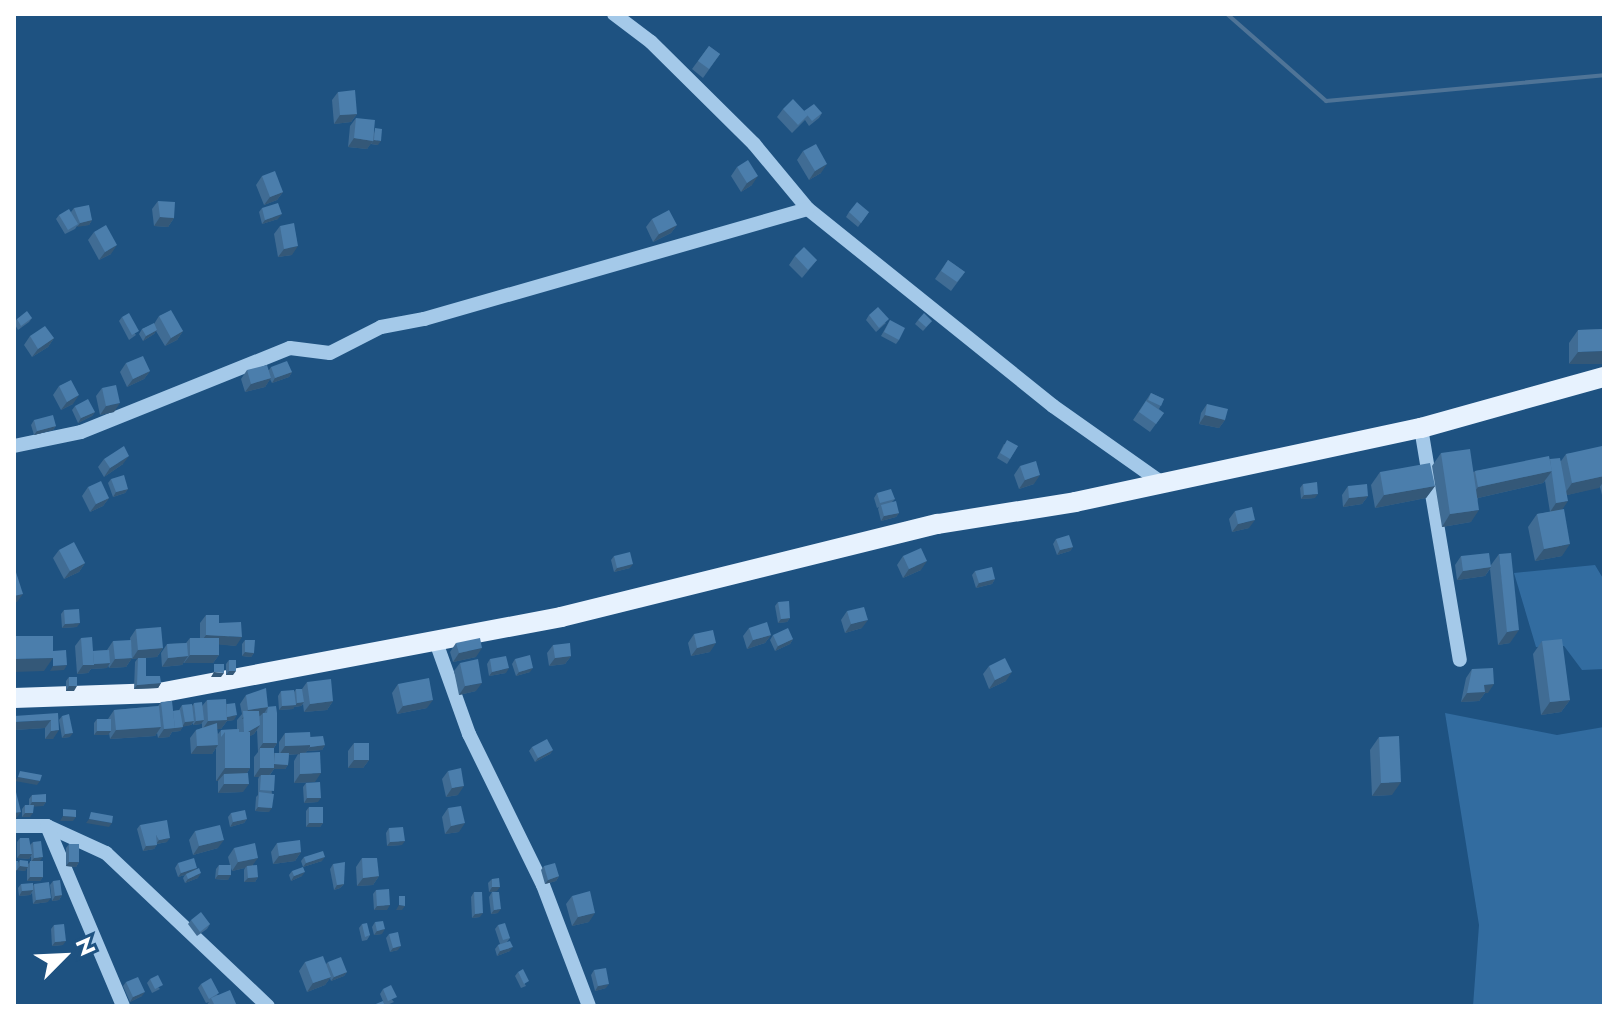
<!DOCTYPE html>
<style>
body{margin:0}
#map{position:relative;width:1618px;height:1020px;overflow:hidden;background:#1e5281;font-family:Jost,sans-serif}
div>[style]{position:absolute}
.green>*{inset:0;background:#326ca0}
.stream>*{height:4px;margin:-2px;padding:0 2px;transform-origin:2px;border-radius:2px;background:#4f7497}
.minor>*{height:14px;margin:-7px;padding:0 7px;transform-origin:7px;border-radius:7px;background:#a4c9e9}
.major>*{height:20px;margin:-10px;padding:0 10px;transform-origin:10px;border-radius:10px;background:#e7f2fe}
.wall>*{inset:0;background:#406c94}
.shaded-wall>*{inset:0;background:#345878}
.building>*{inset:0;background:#4b7eac}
span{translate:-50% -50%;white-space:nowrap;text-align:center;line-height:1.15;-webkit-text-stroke:6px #1e5281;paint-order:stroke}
.frame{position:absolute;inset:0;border:16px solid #fff;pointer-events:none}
.north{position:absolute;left:24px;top:916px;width:80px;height:80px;-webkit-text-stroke:6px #1e5281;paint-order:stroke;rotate:66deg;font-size:22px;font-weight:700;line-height:32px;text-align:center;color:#fff}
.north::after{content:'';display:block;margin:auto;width:28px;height:36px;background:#fff;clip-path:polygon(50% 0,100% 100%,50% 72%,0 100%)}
</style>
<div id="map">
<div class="green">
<div style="clip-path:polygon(1595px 565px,1604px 580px,1604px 669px,1582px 670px,1564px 646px,1536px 647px,1514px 573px)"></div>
<div style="clip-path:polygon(1445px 713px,1557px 735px,1604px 727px,1604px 1006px,1473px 1006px,1479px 925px)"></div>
</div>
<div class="stream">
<div style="left:1227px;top:14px;width:132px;rotate:41.3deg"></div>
<div style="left:1326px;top:101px;width:279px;rotate:-5.3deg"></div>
</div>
<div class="minor">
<div style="left:614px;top:14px;width:46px;rotate:37.1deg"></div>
<div style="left:651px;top:42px;width:145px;rotate:44.7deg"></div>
<div style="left:754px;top:144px;width:85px;rotate:50.3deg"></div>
<div style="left:808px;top:209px;width:314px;rotate:38.8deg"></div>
<div style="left:1053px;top:406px;width:133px;rotate:35.2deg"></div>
<div style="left:1421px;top:428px;width:235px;rotate:80.5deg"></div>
<div style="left:14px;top:446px;width:68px;rotate:-11.8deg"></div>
<div style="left:81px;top:432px;width:225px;rotate:-21.9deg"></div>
<div style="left:290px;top:348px;width:40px;rotate:7.1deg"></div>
<div style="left:330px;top:353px;width:57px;rotate:-27deg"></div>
<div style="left:381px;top:327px;width:44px;rotate:-10.5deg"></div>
<div style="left:424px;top:319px;width:399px;rotate:-16deg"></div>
<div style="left:436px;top:642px;width:98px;rotate:70.3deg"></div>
<div style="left:469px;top:734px;width:168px;rotate:63.9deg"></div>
<div style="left:543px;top:885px;width:129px;rotate:69.2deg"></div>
<div style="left:14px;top:826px;width:33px"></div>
<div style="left:47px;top:826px;width:65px;rotate:24.6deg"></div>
<div style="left:106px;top:853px;width:223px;rotate:43.4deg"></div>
<div style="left:47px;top:826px;width:195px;rotate:67.1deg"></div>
</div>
<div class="major">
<div style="left:14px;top:698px;width:145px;rotate:-2deg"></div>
<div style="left:159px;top:693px;width:409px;rotate:-10.7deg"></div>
<div style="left:561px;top:617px;width:388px;rotate:-13.9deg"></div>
<div style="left:938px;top:524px;width:139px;rotate:-9.1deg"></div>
<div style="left:1075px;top:502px;width:354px;rotate:-12.1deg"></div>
<div style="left:1421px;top:428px;width:190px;rotate:-15.6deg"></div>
</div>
<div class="wall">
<div style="clip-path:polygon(709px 46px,720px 54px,703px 78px,692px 69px)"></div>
<div style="clip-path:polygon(338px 92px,357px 114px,351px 122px,334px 124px,332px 100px)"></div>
<div style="clip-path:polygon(783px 109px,804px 111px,822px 113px,819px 118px,809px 126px,805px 120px,792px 133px,777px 117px)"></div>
<div style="clip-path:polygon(356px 118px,374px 130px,378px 145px,371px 144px,371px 143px,367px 149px,348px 147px,350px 126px)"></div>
<div style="clip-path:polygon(803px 151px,821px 173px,809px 180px,797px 160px)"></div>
<div style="clip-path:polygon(737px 167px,752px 185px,741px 192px,731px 176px)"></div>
<div style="clip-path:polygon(262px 176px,283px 192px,277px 200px,264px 205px,256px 185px)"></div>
<div style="clip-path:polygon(158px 201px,174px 218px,168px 227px,154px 226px,152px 209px)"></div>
<div style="clip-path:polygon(74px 208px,92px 220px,89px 225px,77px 226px,75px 229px,65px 234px,56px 219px,59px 215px,71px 212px)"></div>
<div style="clip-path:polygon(262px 208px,278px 219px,262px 224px,259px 212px)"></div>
<div style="clip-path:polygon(849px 212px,869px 212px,858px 227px,846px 217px)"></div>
<div style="clip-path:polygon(652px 219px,677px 225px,671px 233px,653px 242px,646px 227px)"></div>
<div style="clip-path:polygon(280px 226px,292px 255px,278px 257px,274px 234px)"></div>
<div style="clip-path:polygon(94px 232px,111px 254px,99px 260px,88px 240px)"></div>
<div style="clip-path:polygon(795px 256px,817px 260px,802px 278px,789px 265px)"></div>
<div style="clip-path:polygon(948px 260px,965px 272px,951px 291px,935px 279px)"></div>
<div style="clip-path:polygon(869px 315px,886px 323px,876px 332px,866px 320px)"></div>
<div style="clip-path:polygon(159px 316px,183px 331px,177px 340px,165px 346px,156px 331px,154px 334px,143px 341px,139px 334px,142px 329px,154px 324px)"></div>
<div style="clip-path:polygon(122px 317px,136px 335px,129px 340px,119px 321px)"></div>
<div style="clip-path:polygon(32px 318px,29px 322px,18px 330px,14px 323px,17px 319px)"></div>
<div style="clip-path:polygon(890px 320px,899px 340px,896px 344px,881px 336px)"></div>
<div style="clip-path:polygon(918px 320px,932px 321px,923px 331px,915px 324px)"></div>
<div style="clip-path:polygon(1604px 329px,1569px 364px,1569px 343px,1578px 330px)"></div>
<div style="clip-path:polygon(30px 336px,54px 338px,48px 347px,32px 357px,24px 345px)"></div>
<div style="clip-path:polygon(126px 363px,150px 371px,144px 379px,127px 387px,120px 372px)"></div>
<div style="clip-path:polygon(271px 367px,292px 372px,289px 377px,272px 383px,270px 379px,265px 387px,245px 392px,241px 379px,247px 370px,269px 370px)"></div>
<div style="clip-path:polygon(59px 386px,73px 404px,61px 410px,53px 395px)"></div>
<div style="clip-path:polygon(102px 388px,114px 412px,100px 415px,96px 396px)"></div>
<div style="clip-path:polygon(1151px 393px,1164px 399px,1159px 409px,1164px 413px,1150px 432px,1133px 420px)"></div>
<div style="clip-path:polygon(1207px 404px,1225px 420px,1219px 428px,1199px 424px,1201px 413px)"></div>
<div style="clip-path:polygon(75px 406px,95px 412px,92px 416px,78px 423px,72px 410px)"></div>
<div style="clip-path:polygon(34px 420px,56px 426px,53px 430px,34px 435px,31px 425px)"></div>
<div style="clip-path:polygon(1004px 444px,1018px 446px,1007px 464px,997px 458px)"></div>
<div style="clip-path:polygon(1604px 449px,1604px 503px,1600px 487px,1567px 495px,1562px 509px,1562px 556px,1535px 561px,1528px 527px,1537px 514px,1550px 512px,1545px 481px,1543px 483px,1478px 498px,1471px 522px,1442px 527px,1432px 466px,1441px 453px,1474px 472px,1475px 471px,1550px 459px,1561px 461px,1566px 454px)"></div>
<div style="clip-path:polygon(104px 459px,123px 464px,104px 477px,98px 467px)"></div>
<div style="clip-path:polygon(1020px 466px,1034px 484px,1019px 489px,1014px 475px)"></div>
<div style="clip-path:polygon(1380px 472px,1435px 486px,1426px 498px,1375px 508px,1371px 485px)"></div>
<div style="clip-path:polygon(111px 479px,128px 489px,125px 493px,113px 497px,108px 483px)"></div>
<div style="clip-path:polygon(1303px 484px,1315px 498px,1301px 499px,1300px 488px)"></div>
<div style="clip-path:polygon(1348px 486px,1368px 496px,1362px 504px,1343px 507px,1342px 495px)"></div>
<div style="clip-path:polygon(88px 487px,109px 498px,103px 506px,90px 512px,82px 496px)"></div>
<div style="clip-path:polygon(877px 493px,895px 499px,892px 502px,899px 513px,896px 517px,881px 521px,878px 509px,879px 507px,877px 508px,874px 498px)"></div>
<div style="clip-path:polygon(1235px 511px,1249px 528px,1232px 532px,1229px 519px)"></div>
<div style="clip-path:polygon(1056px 539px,1073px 547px,1070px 551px,1057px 555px,1053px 544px)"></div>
<div style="clip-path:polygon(59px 550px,85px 563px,79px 572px,64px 579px,53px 558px)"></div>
<div style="clip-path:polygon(1499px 554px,1510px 643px,1498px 645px,1490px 569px,1485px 576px,1457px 580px,1455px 565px,1461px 556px,1491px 565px)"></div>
<div style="clip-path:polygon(614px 556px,630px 568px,614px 572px,611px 560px)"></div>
<div style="clip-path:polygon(903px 556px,921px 570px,903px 578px,897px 565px)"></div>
<div style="clip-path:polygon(975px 571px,995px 579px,992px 584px,976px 588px,972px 575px)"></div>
<div style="clip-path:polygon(778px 602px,790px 618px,787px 622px,778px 623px,775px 606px)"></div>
<div style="clip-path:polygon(64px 610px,77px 627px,62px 628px,61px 614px)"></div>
<div style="clip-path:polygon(847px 611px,862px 628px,845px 633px,841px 620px)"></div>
<div style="clip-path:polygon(206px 615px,219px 623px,236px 646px,219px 644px,219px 655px,213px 663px,184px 663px,184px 662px,182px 665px,162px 667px,161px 653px,167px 644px,186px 643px,190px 638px,200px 638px,200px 623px)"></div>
<div style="clip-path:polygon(749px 628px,771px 635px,765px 643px,747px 649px,743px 636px)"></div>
<div style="clip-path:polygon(136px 629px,163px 648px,157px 657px,140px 658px,146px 676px,161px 683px,158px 688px,134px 689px,135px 662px,138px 658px,132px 659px,130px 638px)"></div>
<div style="clip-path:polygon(694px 634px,710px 652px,691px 656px,688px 643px)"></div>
<div style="clip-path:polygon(773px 635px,793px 639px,790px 644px,775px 651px,770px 640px)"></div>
<div style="clip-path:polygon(81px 638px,93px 651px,107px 650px,113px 641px,132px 658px,126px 667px,109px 668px,108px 665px,107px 668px,91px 669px,88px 673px,77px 674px,75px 646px)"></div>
<div style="clip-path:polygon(245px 640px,254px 653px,251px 657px,242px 656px,242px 644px)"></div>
<div style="clip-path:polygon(1542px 641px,1570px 700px,1561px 712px,1541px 715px,1533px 654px)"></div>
<div style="clip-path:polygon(456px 643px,476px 657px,453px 662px,450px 652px)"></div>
<div style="clip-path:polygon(553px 645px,571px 656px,565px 664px,549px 666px,547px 653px)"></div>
<div style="clip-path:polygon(490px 659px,506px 673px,489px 676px,487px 664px)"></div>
<div style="clip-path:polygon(515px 659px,530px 672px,516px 676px,512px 664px)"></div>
<div style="clip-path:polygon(229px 660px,233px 675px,226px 675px,226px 664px)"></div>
<div style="clip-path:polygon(460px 663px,476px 691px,459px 695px,454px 671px)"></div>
<div style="clip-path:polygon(989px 666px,1006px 681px,989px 689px,983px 674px)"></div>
<div style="clip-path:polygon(1472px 669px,1488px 693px,1485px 693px,1479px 701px,1461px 702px,1466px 678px)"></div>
<div style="clip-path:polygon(69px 677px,74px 691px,66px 691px,66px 681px)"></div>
<div style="clip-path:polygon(307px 682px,333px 701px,327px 710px,304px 712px,303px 704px,301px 706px,294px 707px,293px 709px,279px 710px,278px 696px,281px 691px,294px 692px,296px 689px,302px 689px)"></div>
<div style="clip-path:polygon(398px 684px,427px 708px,397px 714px,392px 693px)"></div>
<div style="clip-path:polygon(246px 695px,268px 707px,277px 743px,274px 748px,274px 753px,279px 753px,279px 742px,285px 733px,310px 737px,325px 745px,322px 750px,307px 751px,307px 750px,306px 752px,315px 782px,294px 783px,294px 761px,298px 754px,289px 755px,288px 765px,285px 769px,274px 769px,270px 775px,272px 794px,269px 812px,255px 811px,256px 797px,258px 795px,258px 779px,259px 777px,254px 777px,254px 757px,258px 752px,257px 730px,254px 734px,250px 736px,250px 768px,247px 773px,243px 792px,218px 793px,218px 781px,216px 781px,216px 748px,212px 754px,191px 754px,190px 738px,196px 730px,202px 728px,202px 723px,201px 724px,193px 725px,193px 723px,191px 725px,183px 726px,180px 731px,172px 732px,169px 737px,158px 738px,157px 733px,155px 736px,110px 739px,109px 733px,108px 735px,94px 735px,94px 723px,97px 719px,108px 719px,114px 710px,158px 706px,161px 702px,173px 711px,179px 710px,182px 705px,192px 706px,194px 703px,202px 706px,207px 700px,227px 704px,234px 720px,227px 721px,221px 729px,217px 729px,218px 734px,221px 730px,237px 729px,237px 720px,242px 714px,240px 704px)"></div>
<div style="clip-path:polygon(58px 713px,53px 739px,45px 739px,45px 728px,14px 730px)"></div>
<div style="clip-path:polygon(62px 716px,70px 737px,62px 738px,59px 720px)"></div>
<div style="clip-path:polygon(1379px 737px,1392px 795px,1372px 796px,1370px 750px)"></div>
<div style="clip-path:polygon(354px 743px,369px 760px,363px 768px,348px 768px,348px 751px)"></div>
<div style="clip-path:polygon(532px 747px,553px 750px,550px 754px,535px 762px,529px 751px)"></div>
<div style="clip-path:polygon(448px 771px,458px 795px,446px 797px,442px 779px)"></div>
<div style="clip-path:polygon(306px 783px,318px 802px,304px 803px,303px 787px)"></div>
<div style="clip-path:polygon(32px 795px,46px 802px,43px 806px,33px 806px,30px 817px,22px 817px,22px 809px,25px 805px,29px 805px,29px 799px)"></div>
<div style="clip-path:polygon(309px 807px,323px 823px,320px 827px,306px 827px,306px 811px)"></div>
<div style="clip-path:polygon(448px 808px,459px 832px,445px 834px,442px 817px)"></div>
<div style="clip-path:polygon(231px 813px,247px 819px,244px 823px,230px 827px,228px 817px)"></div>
<div style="clip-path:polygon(140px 825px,167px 842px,157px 844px,154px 849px,143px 851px,137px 829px)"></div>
<div style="clip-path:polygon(389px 828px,402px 845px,387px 846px,386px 833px)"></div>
<div style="clip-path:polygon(195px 831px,218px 848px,193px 855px,189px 840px)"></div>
<div style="clip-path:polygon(20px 838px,30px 845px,33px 842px,40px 861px,43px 877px,40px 881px,27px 881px,27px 867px,25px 871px,17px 870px,14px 874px,14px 861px,17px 864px,20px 860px,28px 864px,31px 861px,31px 856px,29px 859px,17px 858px,17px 842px)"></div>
<div style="clip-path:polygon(277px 843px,301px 852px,295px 861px,273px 864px,271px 852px)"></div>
<div style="clip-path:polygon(69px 844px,79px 862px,76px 867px,66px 866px,66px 848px)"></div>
<div style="clip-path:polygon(234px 848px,253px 865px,258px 877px,255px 882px,244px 882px,244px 870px,245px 868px,232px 871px,231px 868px,228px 880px,215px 879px,216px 869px,219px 865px,230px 865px,228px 857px)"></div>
<div style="clip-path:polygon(304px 857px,322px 861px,303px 867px,301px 861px)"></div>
<div style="clip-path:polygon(362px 858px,379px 876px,373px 885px,357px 886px,356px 867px)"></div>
<div style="clip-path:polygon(178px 863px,198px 878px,185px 883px,183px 878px,185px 875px,178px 877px,175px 868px)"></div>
<div style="clip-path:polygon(333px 864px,344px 884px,340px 888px,334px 890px,330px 869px)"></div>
<div style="clip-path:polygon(544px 866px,559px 876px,556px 881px,545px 884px,541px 870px)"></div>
<div style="clip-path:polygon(292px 871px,302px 876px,291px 881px,289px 875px)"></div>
<div style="clip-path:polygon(492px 879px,497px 891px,489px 892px,488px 883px)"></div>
<div style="clip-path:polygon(53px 881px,62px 895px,59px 900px,52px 901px,50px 885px)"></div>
<div style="clip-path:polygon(21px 884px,33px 886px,34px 884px,48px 902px,33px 904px,32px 893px,30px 895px,19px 896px,18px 888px)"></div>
<div style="clip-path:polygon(376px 890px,387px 910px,374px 910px,373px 894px)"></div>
<div style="clip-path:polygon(474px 892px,480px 917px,472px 918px,471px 897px)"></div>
<div style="clip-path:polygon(492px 892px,498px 913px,491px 914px,489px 897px)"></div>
<div style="clip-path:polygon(572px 896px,589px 922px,572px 926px,566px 904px)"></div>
<div style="clip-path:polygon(191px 920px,210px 924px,207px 929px,197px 936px,188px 924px)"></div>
<div style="clip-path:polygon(375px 922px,382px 934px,374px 935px,372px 927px)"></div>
<div style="clip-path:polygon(362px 924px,370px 935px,367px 940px,362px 941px,359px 928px)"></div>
<div style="clip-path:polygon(54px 925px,63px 945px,52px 946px,51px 929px)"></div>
<div style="clip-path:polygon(498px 925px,510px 938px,507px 942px,510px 951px,497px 956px,495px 949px,498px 945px,500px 944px,495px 929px)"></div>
<div style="clip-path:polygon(389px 934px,398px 950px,390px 952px,386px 938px)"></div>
<div style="clip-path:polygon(305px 962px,326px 964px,328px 962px,347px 972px,344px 976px,331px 981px,330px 978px,325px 985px,307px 992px,299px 971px)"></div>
<div style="clip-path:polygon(594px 970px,606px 988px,595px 991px,591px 975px)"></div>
<div style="clip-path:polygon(518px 972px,526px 986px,521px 988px,515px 976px)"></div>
<div style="clip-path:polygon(150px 979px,160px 989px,152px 993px,147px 983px)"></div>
<div style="clip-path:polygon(126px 982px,142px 996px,130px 1002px,123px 986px)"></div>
<div style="clip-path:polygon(201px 984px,218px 995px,237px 1006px,206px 1006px,209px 1002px,206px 1003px,198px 988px)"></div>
<div style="clip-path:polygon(383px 989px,394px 1002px,385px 1006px,380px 994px)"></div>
</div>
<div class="shaded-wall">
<div style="clip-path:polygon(357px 114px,351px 122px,334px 124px,340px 115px)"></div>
<div style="clip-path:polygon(354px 138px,373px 141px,367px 149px,348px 147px)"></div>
<div style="clip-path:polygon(374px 140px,381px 141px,378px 145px,371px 144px)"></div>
<div style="clip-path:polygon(827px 164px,821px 173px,809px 180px,815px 171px)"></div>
<div style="clip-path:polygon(758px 176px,752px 185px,741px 192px,747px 183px)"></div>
<div style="clip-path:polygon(283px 192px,277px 200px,264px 205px,270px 197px)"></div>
<div style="clip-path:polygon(282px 214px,278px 219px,262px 224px,265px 220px)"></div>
<div style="clip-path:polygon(160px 217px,174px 218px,168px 227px,154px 226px)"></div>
<div style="clip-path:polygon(92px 220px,89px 225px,77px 227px,80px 223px)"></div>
<div style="clip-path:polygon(677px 225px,671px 233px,653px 242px,659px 234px)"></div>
<div style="clip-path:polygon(117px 245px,111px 254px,99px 260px,105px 252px)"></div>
<div style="clip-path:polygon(298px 246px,292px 255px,278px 257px,284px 249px)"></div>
<div style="clip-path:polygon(157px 330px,154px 334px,143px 341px,146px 336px)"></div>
<div style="clip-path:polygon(183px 331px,177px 340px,165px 346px,171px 338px)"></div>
<div style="clip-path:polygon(54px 338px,48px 347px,32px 357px,38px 349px)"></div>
<div style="clip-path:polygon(1604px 351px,1604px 364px,1569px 364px,1578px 352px)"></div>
<div style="clip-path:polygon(150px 371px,144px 379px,127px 387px,133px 379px)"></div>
<div style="clip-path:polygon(292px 372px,289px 377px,272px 383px,275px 378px)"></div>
<div style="clip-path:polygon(271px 378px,265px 387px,245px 392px,251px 384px)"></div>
<div style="clip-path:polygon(79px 395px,73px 404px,61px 410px,67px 402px)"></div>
<div style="clip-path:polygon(120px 403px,114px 412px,100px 415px,106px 406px)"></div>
<div style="clip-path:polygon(95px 412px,92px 416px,78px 423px,81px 418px)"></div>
<div style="clip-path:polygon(1205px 415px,1225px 420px,1219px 428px,1199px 424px)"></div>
<div style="clip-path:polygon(56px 426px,53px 430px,34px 435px,37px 431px)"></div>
<div style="clip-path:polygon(129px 456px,123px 464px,104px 477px,110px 468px)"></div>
<div style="clip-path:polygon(1552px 471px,1543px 483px,1469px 500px,1478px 487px)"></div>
<div style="clip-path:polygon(1040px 475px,1034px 484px,1019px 489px,1025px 480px)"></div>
<div style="clip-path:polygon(1604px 476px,1604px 481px,1599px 488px,1563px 496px,1572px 483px)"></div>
<div style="clip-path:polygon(1435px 486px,1426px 498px,1375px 508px,1384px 495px)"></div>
<div style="clip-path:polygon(128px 489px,125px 493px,113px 497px,116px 492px)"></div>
<div style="clip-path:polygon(1318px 494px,1315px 498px,1301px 499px,1304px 495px)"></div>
<div style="clip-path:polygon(1368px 496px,1362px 504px,1343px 507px,1349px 498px)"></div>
<div style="clip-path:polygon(109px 498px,103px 506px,90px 512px,96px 504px)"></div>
<div style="clip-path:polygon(1568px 501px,1562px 510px,1550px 512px,1556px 503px)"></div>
<div style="clip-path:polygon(1479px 510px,1471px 522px,1442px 527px,1450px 514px)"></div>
<div style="clip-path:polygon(899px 513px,896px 517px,881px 521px,884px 516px)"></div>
<div style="clip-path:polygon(1255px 520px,1249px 528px,1232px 532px,1238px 524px)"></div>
<div style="clip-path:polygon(1570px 544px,1562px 556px,1535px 561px,1544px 549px)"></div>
<div style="clip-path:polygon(1073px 547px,1070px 551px,1057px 555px,1060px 550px)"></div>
<div style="clip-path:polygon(927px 561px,921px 570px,903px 578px,909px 569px)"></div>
<div style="clip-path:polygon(85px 563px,79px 572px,64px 579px,70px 571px)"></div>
<div style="clip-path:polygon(633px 564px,630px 568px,614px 572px,617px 568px)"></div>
<div style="clip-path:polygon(1491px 567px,1485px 576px,1457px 580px,1463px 571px)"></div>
<div style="clip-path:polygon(995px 579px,992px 584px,976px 588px,979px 583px)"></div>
<div style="clip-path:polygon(23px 594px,17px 602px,14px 603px,14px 596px)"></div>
<div style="clip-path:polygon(790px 618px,787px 622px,778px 623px,781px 619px)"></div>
<div style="clip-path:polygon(868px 620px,862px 628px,845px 633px,851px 624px)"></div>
<div style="clip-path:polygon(80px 623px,77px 627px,62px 628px,65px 624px)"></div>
<div style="clip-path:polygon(1519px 630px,1510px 643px,1498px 645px,1507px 632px)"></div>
<div style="clip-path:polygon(206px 635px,242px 637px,236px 646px,200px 643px)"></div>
<div style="clip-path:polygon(771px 635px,765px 643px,747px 649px,753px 640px)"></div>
<div style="clip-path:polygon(793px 639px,790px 644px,775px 651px,778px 646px)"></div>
<div style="clip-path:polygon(716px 643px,710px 652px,691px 656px,697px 648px)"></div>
<div style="clip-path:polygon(163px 648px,157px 657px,132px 659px,138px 650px)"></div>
<div style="clip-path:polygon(482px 648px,476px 657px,453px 662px,459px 653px)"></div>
<div style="clip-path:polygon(245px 652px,254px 653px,251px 657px,242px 656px)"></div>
<div style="clip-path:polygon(190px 655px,219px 655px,213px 663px,184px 663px)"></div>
<div style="clip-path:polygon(188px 656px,182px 665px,162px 667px,168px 658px)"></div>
<div style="clip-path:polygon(571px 656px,565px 664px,549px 666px,555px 658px)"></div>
<div style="clip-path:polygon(53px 658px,44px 671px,14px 672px,14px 659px)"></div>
<div style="clip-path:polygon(132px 658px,126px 667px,109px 668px,115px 659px)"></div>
<div style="clip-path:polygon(110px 663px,107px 668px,91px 669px,88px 673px,77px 674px,83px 665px)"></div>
<div style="clip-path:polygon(67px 665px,64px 670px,50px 671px,53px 666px)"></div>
<div style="clip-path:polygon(509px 668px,506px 673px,489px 676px,492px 672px)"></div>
<div style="clip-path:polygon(533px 668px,530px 672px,516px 676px,519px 672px)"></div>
<div style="clip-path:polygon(229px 671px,236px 671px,233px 675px,226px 675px)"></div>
<div style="clip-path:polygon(214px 672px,224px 673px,221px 677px,211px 677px)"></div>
<div style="clip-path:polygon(1012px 672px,1006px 681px,989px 689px,995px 680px)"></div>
<div style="clip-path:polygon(161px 683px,158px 688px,134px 689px,137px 685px)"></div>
<div style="clip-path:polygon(482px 683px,476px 691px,459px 695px,465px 686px)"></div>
<div style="clip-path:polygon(1494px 684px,1488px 693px,1485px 693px,1479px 701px,1461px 702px,1467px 693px,1484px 685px)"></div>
<div style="clip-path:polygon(69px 686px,77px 686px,74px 691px,66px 691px)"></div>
<div style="clip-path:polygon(433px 700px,427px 708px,397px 714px,403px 706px)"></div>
<div style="clip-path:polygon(1570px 700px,1561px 712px,1541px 715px,1550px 702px)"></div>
<div style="clip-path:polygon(333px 701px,327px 710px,304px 712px,310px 704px)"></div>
<div style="clip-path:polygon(304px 702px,301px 706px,294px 707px,297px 703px)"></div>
<div style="clip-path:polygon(296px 705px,293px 709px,279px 710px,282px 706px)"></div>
<div style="clip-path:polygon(268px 707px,263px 715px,263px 713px,260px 716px,242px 719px,248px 710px)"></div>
<div style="clip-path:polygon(237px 715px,234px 720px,227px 721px,221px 729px,202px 730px,208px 721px)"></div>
<div style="clip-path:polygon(51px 720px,45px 728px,14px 730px,14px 722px)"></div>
<div style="clip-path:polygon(204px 720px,201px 724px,193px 725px,196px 721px)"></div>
<div style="clip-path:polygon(194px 721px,191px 725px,182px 727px,185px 722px)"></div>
<div style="clip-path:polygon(260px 725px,254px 734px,238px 743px,244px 734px)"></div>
<div style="clip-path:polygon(161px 727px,155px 736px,110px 739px,116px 730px)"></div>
<div style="clip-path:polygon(183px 727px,180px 731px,172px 732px,169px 737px,158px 738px,164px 729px)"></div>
<div style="clip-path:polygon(59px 730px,53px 739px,45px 739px,51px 731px)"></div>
<div style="clip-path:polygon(97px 731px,111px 731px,108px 735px,94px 735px)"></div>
<div style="clip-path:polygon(73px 733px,70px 737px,62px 738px,65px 734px)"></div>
<div style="clip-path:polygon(263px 743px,277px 743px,271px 752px,260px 748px,257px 752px)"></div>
<div style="clip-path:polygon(218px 745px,212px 754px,191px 754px,197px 746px)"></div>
<div style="clip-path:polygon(311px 745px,305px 754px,279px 755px,285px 746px)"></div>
<div style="clip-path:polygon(325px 745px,322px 750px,307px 751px,310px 747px)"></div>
<div style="clip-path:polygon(553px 750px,550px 754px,535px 762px,538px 758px)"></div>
<div style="clip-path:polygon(354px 760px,369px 760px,363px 768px,348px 768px)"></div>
<div style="clip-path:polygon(274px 764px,288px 765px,285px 769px,274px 769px,268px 777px,261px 775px,259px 777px,254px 777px,260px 768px)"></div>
<div style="clip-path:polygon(225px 768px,250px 768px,242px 781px,224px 774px,218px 781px,216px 781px)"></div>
<div style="clip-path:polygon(321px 773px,315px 782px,294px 783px,300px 774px)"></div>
<div style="clip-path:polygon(18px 777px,40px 781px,37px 785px,15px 781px)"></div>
<div style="clip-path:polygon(1401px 782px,1392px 795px,1372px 796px,1381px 783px)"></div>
<div style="clip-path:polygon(224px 784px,249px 784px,243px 792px,218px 793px)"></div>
<div style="clip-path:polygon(464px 786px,458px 795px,446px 797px,452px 788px)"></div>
<div style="clip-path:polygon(307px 798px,321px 798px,318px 802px,304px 803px)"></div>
<div style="clip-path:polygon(32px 802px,46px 802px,43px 806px,29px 807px)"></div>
<div style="clip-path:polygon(258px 807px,272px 808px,269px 812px,255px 811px)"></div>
<div style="clip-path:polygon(21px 812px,15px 820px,14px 820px,14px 813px)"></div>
<div style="clip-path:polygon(25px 813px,33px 813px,30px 817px,22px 817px)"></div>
<div style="clip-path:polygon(63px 816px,76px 817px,73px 821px,60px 821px)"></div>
<div style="clip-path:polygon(89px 819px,112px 823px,109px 827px,86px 823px)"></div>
<div style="clip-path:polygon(247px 819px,244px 823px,230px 827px,233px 822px)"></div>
<div style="clip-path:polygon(309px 823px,323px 823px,320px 827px,306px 827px)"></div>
<div style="clip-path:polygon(465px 823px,459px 832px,445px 834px,451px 826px)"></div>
<div style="clip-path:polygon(170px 838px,167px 842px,156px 844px,159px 840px)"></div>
<div style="clip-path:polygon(224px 840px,218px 848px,193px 855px,199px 846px)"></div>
<div style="clip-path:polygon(405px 841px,402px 845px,387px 846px,390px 842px)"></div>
<div style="clip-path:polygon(157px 845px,154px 849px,143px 851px,146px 846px)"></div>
<div style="clip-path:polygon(301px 852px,295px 861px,273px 864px,279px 856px)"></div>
<div style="clip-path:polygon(20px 854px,32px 854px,29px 859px,17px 858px)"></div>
<div style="clip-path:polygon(43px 857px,40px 861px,31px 862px,34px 858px)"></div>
<div style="clip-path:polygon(325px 857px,322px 861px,303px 867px,306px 863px)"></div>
<div style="clip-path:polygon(258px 858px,252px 866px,247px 866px,245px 868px,232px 871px,238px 862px)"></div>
<div style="clip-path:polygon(69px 862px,79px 862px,76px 867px,66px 866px)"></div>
<div style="clip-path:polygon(20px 866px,28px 867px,25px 871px,17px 870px,14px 874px,14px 870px,17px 870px)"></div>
<div style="clip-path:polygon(197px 868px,194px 872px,178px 877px,181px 873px)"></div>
<div style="clip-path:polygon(305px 872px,302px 876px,291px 881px,294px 876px)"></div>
<div style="clip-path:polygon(201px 873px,198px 878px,185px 883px,188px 879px)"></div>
<div style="clip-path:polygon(218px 875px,231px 875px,228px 880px,215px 879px)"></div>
<div style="clip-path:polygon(379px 876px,373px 885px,357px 886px,363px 878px)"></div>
<div style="clip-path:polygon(559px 876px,556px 881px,545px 884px,548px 880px)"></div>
<div style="clip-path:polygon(30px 877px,43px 877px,40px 881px,27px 881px)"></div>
<div style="clip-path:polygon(258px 877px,255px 882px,244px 882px,248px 878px)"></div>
<div style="clip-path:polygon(344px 884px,340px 888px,334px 890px,337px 885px)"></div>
<div style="clip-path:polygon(492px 887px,500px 887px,497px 891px,489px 892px)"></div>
<div style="clip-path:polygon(33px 890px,30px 895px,19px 896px,22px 891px)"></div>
<div style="clip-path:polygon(62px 895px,59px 900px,52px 901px,55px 896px)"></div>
<div style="clip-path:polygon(51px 898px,48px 902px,33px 904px,36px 900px)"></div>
<div style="clip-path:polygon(390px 905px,387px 910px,374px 910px,377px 906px)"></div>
<div style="clip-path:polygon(399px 905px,405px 906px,402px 910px,396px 910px)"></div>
<div style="clip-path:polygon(501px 909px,498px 913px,491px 914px,494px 910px)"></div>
<div style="clip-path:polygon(483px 913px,480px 917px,472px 918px,475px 914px)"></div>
<div style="clip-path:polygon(595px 913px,589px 922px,572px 926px,578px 917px)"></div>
<div style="clip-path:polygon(385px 929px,382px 934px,374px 935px,377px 931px)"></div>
<div style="clip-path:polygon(66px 941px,63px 945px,52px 946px,55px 942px)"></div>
<div style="clip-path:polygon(401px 946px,398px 950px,390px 952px,393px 948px)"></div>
<div style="clip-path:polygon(513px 947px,510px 951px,497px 956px,500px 951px)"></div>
<div style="clip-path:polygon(347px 972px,344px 976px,331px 981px,334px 977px)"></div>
<div style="clip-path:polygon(331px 977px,325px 985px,307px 992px,313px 983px)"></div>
<div style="clip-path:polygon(609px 984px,606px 988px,595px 991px,598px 986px)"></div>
<div style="clip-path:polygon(145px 992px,142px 996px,130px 1002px,133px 997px)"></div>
</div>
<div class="building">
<div style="clip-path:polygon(709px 46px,720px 54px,709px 69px,698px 61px)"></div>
<div style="clip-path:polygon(355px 90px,357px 114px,340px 115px,338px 92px)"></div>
<div style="clip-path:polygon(793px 99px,808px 115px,798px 125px,783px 109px)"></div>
<div style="clip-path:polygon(814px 104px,822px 113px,812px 121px,804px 111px)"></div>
<div style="clip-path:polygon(356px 118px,375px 120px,373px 141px,354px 138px)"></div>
<div style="clip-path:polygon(375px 128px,382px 129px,381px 141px,374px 140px)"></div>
<div style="clip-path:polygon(816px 144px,827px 164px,815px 171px,803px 151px)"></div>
<div style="clip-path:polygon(748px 160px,758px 176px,747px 183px,737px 167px)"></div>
<div style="clip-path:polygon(275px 171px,283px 192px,270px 197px,262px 176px)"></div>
<div style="clip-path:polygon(158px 201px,175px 202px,174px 218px,160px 217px)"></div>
<div style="clip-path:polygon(857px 202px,869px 212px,861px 223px,849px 212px)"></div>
<div style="clip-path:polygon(278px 203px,282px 214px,265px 220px,262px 208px)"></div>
<div style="clip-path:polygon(89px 205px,92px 220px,80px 223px,74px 208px)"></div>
<div style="clip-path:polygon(69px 209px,78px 224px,68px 230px,59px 215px)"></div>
<div style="clip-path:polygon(669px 210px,677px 225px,659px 234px,652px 219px)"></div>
<div style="clip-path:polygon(294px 223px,298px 246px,284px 249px,280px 226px)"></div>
<div style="clip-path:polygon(106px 225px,117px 245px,105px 252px,94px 232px)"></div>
<div style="clip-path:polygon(804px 247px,817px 260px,808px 270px,795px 256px)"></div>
<div style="clip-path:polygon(948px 260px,965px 272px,957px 282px,941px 271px)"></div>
<div style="clip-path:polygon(878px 307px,889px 319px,879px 328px,869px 315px)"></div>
<div style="clip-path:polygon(171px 310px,183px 331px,171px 338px,159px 316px)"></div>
<div style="clip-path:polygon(27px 311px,32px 318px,21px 326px,17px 319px)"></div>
<div style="clip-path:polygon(129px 313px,139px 331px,132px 335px,122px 317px)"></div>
<div style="clip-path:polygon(924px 313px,932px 321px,926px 327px,918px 320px)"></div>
<div style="clip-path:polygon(890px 320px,905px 328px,899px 340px,884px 332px)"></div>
<div style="clip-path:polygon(154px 323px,157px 330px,146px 336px,142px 329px)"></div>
<div style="clip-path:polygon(45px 326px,54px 338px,38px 349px,30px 336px)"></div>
<div style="clip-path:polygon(1604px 329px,1604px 351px,1578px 352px,1578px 330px)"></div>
<div style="clip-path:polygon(143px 356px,150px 371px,133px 379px,126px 363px)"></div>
<div style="clip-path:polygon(287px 361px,292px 372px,275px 378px,271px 367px)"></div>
<div style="clip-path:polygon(267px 365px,271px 378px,251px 384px,247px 370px)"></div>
<div style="clip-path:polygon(71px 380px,79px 395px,67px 402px,59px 386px)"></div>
<div style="clip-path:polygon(116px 385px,120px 403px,106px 406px,102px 388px)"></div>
<div style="clip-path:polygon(1151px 393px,1164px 399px,1161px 406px,1148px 400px)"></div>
<div style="clip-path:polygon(88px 399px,95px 412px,81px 418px,75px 406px)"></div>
<div style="clip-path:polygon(1146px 401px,1164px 413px,1156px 424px,1139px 412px)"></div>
<div style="clip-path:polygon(1207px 404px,1228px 409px,1225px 420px,1205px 415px)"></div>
<div style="clip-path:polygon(53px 415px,56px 426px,37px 431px,34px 420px)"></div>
<div style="clip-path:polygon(1007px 440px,1018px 446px,1010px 459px,1000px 453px)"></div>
<div style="clip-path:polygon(124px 446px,129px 456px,110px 468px,104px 459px)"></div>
<div style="clip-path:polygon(1602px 446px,1604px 456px,1604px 476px,1572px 483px,1566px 454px)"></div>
<div style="clip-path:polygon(1470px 449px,1479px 510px,1450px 514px,1441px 453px)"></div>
<div style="clip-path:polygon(1549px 456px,1552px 471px,1478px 487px,1475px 471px)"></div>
<div style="clip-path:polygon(1560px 458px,1568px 501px,1556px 503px,1550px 459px)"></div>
<div style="clip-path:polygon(1036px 461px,1040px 475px,1025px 480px,1020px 466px)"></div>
<div style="clip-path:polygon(1430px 463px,1435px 486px,1384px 495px,1380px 472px)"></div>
<div style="clip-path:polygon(124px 475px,128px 489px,116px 492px,111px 479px)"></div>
<div style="clip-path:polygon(101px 481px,109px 498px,96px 504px,88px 487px)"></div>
<div style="clip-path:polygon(1317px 482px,1318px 494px,1304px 495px,1303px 484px)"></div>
<div style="clip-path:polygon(1367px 484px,1368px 496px,1349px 498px,1348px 486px)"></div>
<div style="clip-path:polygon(891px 489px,895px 499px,880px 503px,877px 493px)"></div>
<div style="clip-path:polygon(896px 501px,899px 513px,884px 516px,881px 505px)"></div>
<div style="clip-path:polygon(1252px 507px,1255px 520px,1238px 524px,1235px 511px)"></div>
<div style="clip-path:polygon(1564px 509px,1570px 544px,1544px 549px,1537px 514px)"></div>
<div style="clip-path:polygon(1069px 535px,1073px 547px,1060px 550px,1056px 539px)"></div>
<div style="clip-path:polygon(74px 542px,85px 563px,70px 571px,59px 550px)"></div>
<div style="clip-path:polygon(921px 548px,927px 561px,909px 569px,903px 556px)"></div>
<div style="clip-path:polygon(630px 552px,633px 564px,617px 568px,614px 556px)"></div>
<div style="clip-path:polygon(1489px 553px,1491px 567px,1463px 571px,1461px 556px)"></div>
<div style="clip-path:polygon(1511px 553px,1519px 630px,1507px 632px,1499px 554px)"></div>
<div style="clip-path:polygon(14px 566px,23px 594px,14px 596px)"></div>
<div style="clip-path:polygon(992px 567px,995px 579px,979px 583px,975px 571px)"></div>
<div style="clip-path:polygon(789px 601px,790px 618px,781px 619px,778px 602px)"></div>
<div style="clip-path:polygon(864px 607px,868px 620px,851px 624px,847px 611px)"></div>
<div style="clip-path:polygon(79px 609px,80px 623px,65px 624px,64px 610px)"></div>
<div style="clip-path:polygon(206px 615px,219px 615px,219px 623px,241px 622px,242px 637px,206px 635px)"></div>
<div style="clip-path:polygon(767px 622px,771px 635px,753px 640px,749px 628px)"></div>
<div style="clip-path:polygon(161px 627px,163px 648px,138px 650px,136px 629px)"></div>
<div style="clip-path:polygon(788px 628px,793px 639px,778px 646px,773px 635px)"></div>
<div style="clip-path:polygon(713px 630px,716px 643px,697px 648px,694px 634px)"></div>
<div style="clip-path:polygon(14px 636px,53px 636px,53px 658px,14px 659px)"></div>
<div style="clip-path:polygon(92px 637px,94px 665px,83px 665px,81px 638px)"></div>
<div style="clip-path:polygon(190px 638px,219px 638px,219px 655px,190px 655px)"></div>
<div style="clip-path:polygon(480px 638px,482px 648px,459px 653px,456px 643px)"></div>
<div style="clip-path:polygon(1562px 639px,1570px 700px,1550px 702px,1542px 641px)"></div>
<div style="clip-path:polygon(131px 640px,132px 658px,115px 659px,113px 641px)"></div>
<div style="clip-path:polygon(245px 640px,255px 640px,254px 653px,245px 652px)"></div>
<div style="clip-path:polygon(187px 643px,188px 656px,168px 658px,167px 644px)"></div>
<div style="clip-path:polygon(570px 643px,571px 656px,555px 658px,553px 645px)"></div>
<div style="clip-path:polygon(66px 650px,67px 665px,53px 666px,53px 651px)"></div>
<div style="clip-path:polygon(109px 650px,110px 663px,94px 664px,93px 651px)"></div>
<div style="clip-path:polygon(530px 655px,533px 668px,519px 672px,515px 659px)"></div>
<div style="clip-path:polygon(506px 656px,509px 668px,492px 672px,490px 659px)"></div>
<div style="clip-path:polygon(138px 658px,146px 658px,146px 676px,160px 676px,161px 683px,137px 685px)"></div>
<div style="clip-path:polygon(1005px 658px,1012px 672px,995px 680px,989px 666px)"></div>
<div style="clip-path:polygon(478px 659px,482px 683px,465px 686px,460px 663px)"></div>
<div style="clip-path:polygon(229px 660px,236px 660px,236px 671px,229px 671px)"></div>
<div style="clip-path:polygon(214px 664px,224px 664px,224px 673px,214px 672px)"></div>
<div style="clip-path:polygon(1493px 668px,1494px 684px,1484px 685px,1485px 692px,1467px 693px,1472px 669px)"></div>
<div style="clip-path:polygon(69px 677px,77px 677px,77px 686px,69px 686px)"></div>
<div style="clip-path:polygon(429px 678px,433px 700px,403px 706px,398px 684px)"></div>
<div style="clip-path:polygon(331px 679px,333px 701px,310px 704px,307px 682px)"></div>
<div style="clip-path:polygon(266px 688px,268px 707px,248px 710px,246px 695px)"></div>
<div style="clip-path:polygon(296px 689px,302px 689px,304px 702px,297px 703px)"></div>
<div style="clip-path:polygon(294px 690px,296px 705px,282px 706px,281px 691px)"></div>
<div style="clip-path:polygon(226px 699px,227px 720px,208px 721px,207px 700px)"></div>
<div style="clip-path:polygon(172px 701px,175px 728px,164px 729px,161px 702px)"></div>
<div style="clip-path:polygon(202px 702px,204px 720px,196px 721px,194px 703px)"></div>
<div style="clip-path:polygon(235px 703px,237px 715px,227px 717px,227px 704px)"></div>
<div style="clip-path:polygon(192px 704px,194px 721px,185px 722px,182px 705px)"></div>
<div style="clip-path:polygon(159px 706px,161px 727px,116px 730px,114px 710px)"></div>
<div style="clip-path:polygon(276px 706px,277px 713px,267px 713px,268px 707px,266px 707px)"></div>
<div style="clip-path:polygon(180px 710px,183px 727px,175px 728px,173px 711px)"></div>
<div style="clip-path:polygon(243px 711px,259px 711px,260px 725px,248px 732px,244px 732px)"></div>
<div style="clip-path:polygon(58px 713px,59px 730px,51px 731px,51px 720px,14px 722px,14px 716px)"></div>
<div style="clip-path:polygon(263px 713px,277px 713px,277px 743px,263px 743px)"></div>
<div style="clip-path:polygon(69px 714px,73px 733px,65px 734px,62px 716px)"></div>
<div style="clip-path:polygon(97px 719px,111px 719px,111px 731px,97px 731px)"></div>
<div style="clip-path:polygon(217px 723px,218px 745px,197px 746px,196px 730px)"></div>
<div style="clip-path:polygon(239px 729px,239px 732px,225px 732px,221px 737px,221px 730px)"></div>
<div style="clip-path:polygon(225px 732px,250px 732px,250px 768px,225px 768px)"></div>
<div style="clip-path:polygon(310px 732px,311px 745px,285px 746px,285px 733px)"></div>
<div style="clip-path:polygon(323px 736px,325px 745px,310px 747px,310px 737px)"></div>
<div style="clip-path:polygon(1399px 736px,1401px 782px,1381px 783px,1379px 737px)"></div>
<div style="clip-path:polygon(547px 739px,553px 750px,538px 758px,532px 747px)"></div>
<div style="clip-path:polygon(354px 743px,369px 743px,369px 760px,354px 760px)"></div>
<div style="clip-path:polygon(260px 748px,274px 748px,274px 768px,260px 768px)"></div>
<div style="clip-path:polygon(320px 752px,321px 773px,300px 774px,300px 753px)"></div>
<div style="clip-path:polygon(275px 753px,289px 753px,288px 765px,274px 764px)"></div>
<div style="clip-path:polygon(461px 768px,464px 786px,452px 788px,448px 771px)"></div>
<div style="clip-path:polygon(20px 771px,42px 775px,40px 781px,18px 777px)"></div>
<div style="clip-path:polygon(248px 773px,249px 784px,224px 784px,224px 774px)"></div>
<div style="clip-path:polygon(261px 775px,275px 775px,274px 791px,260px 790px)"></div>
<div style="clip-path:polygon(320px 782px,321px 798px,307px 798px,306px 783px)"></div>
<div style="clip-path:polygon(14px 784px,21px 812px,14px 813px)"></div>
<div style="clip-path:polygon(259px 792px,274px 794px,272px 808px,258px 807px)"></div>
<div style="clip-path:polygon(46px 794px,46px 802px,32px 802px,32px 795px)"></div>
<div style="clip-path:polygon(25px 805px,34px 805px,33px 813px,25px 813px)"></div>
<div style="clip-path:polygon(461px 806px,465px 823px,451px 826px,448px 808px)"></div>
<div style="clip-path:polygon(309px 807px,323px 807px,323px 823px,309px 823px)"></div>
<div style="clip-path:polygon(63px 809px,76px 810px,76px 817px,63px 816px)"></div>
<div style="clip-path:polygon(245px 810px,247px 819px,233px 822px,231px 813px)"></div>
<div style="clip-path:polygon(91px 812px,113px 816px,112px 823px,89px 819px)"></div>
<div style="clip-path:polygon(167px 820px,170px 838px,159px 840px,156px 835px,157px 845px,146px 846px,140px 825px)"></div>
<div style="clip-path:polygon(220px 825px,224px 840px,199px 846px,195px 831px)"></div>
<div style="clip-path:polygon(403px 827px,405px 841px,390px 842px,389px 828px)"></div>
<div style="clip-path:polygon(20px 838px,29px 838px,32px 854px,20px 854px)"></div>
<div style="clip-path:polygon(300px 840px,301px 852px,279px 856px,277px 843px)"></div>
<div style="clip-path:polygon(41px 841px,43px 857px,34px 858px,33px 842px)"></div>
<div style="clip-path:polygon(255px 843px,258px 858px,238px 862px,234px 848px)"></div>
<div style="clip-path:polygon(69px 844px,79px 844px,79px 862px,69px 862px)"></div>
<div style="clip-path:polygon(323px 851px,325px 857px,306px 863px,304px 857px)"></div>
<div style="clip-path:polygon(194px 858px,197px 868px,181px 873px,178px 863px)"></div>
<div style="clip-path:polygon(362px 858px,377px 858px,379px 876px,363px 878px)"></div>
<div style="clip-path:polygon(20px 860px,28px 861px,28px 867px,20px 866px)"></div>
<div style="clip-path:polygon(14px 861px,18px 861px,17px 870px,14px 870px)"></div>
<div style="clip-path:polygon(30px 861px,43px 861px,43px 877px,30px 877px)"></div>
<div style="clip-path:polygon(345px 862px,344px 884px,337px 885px,333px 864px)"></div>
<div style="clip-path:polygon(555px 863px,559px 876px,548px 880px,544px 866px)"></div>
<div style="clip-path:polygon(219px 865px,231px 865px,231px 875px,218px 875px)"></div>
<div style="clip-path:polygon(257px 865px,258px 877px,248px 878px,247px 866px)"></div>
<div style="clip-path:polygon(303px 867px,305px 872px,294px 876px,292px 871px)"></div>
<div style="clip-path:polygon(199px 868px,201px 873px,188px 879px,186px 874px)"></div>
<div style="clip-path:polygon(499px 878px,500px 887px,492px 887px,492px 879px)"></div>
<div style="clip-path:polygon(60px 880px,62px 895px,55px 896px,53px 881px)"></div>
<div style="clip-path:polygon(49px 882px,51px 898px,36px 900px,34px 884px)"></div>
<div style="clip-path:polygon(33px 883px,33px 890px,22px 891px,21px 884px)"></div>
<div style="clip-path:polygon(389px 889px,390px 905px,377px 906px,376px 890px)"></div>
<div style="clip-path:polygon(590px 891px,595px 913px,578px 917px,572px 896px)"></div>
<div style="clip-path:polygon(474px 892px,482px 892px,483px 913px,475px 914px)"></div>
<div style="clip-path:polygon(492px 892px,499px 892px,501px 909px,494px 910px)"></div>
<div style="clip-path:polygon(399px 896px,405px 896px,405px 906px,399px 905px)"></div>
<div style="clip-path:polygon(201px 912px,210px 924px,200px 932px,191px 920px)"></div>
<div style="clip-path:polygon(383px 921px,385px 929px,377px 931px,375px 922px)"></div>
<div style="clip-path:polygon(367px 923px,370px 935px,365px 937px,362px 924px)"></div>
<div style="clip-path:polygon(505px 923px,510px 938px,503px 940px,498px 925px)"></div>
<div style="clip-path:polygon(64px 924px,66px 941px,55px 942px,54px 925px)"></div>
<div style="clip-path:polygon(398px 932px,401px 946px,393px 948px,389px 934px)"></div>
<div style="clip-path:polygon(510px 941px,513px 947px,500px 951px,498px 945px)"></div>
<div style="clip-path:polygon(323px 956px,331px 977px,313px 983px,305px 962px)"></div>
<div style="clip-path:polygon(341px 957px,347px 972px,334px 977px,328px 962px)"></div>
<div style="clip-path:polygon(606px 968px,609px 984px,598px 986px,594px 970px)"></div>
<div style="clip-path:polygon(523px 969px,529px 981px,524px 984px,518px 972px)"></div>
<div style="clip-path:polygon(158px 975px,163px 985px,155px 989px,150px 979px)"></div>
<div style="clip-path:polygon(138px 977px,145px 992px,133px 997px,126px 982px)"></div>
<div style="clip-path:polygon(211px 978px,219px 993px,209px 999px,201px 984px)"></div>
<div style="clip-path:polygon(391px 985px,397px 997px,388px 1001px,383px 989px)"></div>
<div style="clip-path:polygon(230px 990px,237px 1006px,215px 1006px,211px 998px)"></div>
<div style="clip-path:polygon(383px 1001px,385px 1006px,371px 1006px)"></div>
</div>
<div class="frame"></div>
<div class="north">N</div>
</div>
